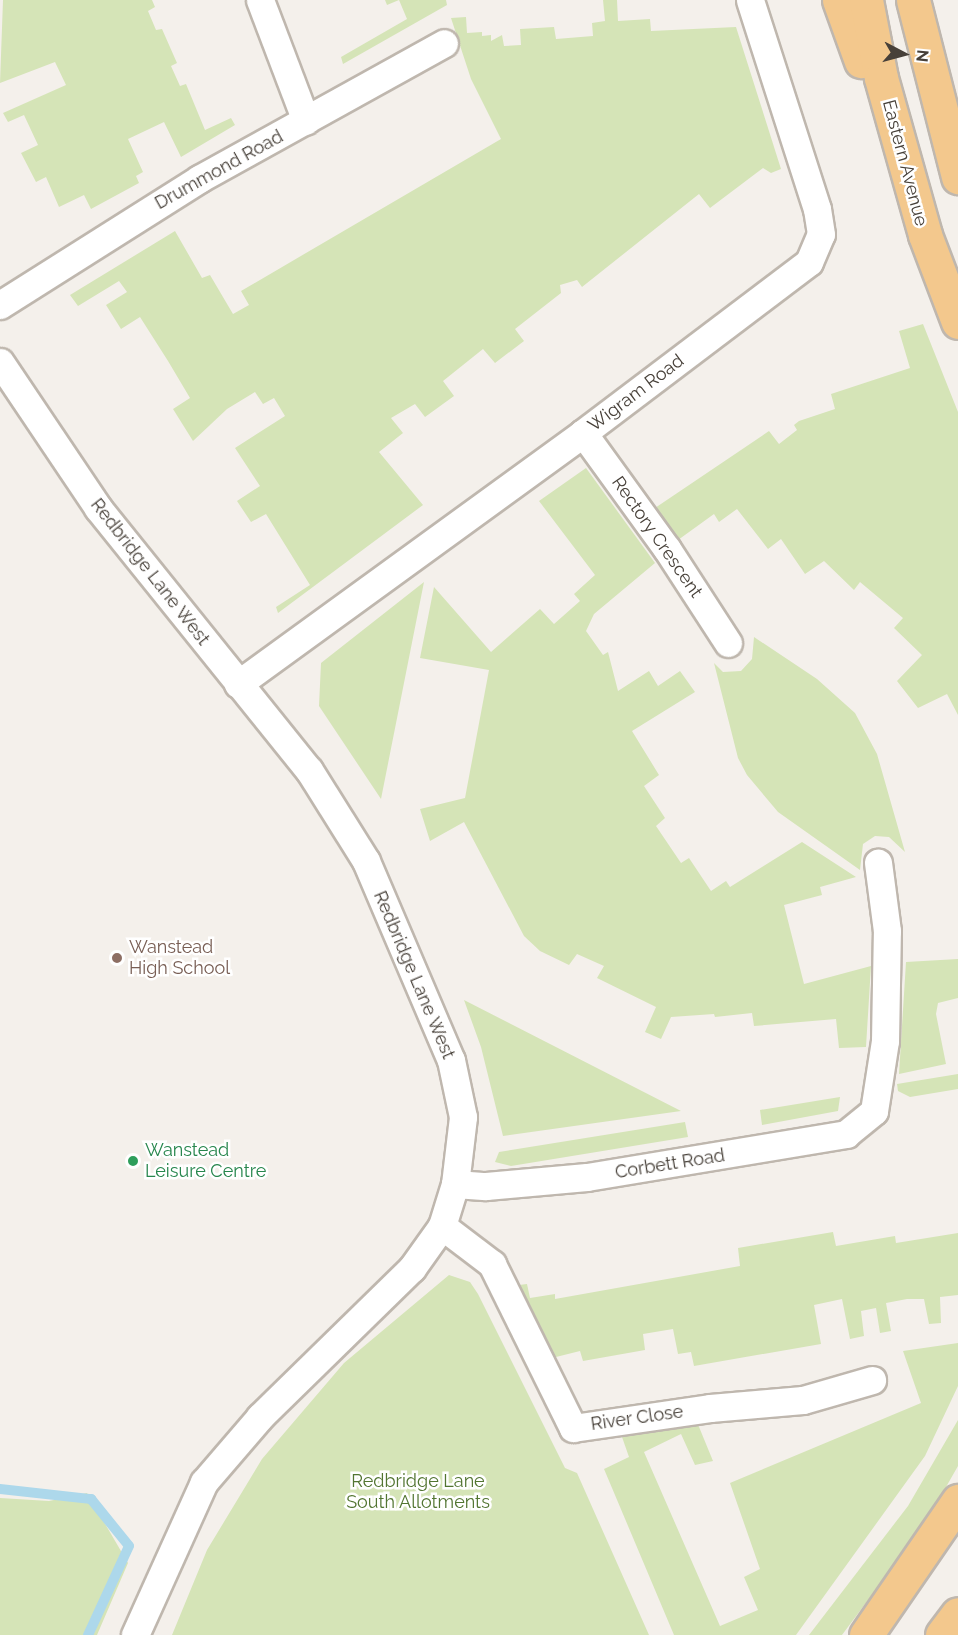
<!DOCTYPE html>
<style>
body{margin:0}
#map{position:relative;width:958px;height:1635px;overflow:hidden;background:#f4f0eb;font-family:Raleway,sans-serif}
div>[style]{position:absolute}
.green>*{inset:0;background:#d5e4b7}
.stream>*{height:10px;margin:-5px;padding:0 5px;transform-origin:5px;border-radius:5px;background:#add8eb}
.roads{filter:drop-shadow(2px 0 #bfb7ae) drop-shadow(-2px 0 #bfb7ae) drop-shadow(0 2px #bfb7ae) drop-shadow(0 -2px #bfb7ae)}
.minor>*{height:27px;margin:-13.5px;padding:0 13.5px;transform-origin:13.5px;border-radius:13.5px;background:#fff}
.trunk>*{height:33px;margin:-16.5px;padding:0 16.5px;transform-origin:16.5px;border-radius:16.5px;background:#f3c88d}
.dots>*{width:16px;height:16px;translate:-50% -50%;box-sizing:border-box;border:3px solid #fff;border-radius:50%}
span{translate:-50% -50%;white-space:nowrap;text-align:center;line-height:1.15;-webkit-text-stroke:5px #fff;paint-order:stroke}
.street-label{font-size:18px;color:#474039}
.education-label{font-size:18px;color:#785e54}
.left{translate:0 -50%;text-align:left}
.leisure-label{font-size:18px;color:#27864d}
.park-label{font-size:18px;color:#527531}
.north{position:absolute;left:874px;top:24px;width:60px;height:60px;-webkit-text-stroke:4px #fff;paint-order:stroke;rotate:96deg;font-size:16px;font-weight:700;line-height:24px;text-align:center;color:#474039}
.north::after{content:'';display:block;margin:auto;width:21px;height:27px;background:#474039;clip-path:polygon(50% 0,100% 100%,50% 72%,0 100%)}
</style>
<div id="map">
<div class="green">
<div style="clip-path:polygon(3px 0,152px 0,155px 7px,148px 11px,156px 30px,162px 29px,177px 63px,171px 66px,180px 86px,186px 84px,205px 130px,231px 118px,235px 125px,181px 157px,164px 122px,128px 139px,143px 172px,136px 176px,139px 183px,91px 209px,84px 195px,59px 207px,46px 177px,36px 182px,21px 153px,38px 145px,24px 115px,8px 122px,3px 113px,66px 85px,55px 62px,0 83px)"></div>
<div style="clip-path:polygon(385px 0,446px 0,447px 5px,343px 64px,341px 57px,407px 19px,399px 0,387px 5px)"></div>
<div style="clip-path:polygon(603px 0,617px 0,618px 21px,650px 19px,651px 31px,736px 27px,781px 169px,771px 173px,763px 168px,710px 208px,699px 194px,582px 287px,577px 280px,560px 285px,561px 293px,515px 329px,524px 341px,495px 363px,483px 349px,443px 381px,454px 396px,425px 417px,415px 404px,391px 418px,403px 433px,379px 452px,423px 505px,278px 613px,276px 607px,310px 585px,266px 514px,251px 522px,237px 501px,260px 486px,235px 448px,285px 416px,274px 398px,263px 404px,255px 392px,227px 409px,193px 441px,173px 409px,190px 398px,168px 361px,140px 317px,121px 329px,106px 305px,127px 292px,119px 281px,78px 306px,70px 295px,175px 231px,202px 278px,210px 275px,233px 314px,249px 305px,241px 291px,501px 139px,471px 79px,451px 18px,466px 17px,467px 33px,482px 32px,482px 36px,491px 35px,491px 41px,502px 35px,504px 46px,521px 45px,520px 29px,554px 27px,556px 39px,593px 36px,592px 23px,605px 21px)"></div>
<div style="clip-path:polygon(923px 324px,958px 412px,958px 715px,947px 694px,918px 708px,897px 681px,922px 655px,894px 628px,903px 618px,860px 582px,854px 590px,824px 561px,805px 574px,781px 539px,768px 549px,737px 509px,719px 522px,714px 514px,678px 540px,655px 508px,769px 431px,779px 444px,797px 430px,794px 425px,799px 421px,835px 409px,831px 394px,910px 368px,899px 331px)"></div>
<div style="clip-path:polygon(586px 468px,655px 563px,594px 614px,586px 631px,603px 655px,608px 652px,618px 691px,649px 671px,658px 686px,680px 671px,695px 692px,632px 731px,659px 775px,644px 786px,665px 818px,656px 826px,681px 863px,689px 858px,711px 891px,726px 881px,730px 887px,802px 842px,856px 877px,820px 887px,822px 895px,784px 905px,804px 984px,871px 966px,866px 1047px,839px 1048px,836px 1019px,754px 1026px,752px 1013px,715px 1017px,714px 1014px,671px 1017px,661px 1039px,645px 1032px,656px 1007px,597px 978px,604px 966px,577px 954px,569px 965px,540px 951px,524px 936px,464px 822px,430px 841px,420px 809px,465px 798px,489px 670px,420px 658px,434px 587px,491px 652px,540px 609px,554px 624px,580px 601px,574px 594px,595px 575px,539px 501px)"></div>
<div style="clip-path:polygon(424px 582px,402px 693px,381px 799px,319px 706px,321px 663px)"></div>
<div style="clip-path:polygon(754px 637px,817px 679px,855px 713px,877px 754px,905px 852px,889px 837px,875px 836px,863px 844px,860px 870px,778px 812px,747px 775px,738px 758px,714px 663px,723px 672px,741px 671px,752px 659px)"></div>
<div style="clip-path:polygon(958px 959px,958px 998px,938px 1003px,936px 1014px,946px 1064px,899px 1074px,906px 962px)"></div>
<div style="clip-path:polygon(464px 1000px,681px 1111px,503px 1136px,481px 1047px)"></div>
<div style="clip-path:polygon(958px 1074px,958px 1089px,910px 1097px,898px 1091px,897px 1084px)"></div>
<div style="clip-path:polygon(840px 1097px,838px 1111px,762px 1125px,760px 1110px)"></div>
<div style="clip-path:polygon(685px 1122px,688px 1137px,511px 1166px,495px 1162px,499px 1152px)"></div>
<div style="clip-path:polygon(833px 1232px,836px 1246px,895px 1236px,896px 1243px,958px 1233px,958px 1295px,940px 1297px,941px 1323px,929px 1324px,924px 1299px,907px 1299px,886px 1303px,891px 1331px,880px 1333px,876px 1308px,861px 1311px,864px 1336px,850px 1339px,842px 1299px,814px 1305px,821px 1344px,694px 1366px,691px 1352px,678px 1354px,673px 1329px,643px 1334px,645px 1350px,583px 1361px,580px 1351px,552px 1358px,519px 1285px,527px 1284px,530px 1298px,555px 1294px,555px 1299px,740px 1266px,738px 1248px)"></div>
<div style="clip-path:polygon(449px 1275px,470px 1282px,478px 1294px,565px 1468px,577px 1473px,649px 1635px,172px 1635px,207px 1550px,262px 1459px,344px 1363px)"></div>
<div style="clip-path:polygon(958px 1343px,958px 1386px,925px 1456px,796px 1635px,674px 1635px,604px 1469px,629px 1457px,622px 1437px,697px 1422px,713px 1461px,695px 1465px,681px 1434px,644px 1452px,720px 1626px,758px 1610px,744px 1577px,760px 1569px,730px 1483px,921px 1403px,903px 1351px)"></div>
<div style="clip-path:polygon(958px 1420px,958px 1466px,926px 1522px,842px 1635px,809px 1635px,908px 1506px)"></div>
<div style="clip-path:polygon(87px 1493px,128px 1563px,97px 1635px,0 1635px,0 1498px,49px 1501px)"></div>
</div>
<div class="stream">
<div style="left:0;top:1489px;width:92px;rotate:6.3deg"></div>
<div style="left:91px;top:1499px;width:60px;rotate:51deg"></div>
<div style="left:129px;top:1546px;width:98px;rotate:114.7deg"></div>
</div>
<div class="roads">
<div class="minor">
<div style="left:260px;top:0;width:129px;rotate:69.2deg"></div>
<div style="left:0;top:305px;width:236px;rotate:-32.3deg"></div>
<div style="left:199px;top:179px;width:280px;rotate:-29deg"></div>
<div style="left:0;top:362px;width:176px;rotate:56.1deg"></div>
<div style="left:98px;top:508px;width:336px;rotate:51.2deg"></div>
<div style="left:309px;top:770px;width:107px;rotate:57.9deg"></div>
<div style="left:366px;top:861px;width:216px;rotate:66.9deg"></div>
<div style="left:451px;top:1060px;width:58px;rotate:78.1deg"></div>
<div style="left:463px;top:1117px;width:67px;rotate:96.8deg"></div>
<div style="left:455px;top:1184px;width:44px;rotate:107.2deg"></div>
<div style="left:442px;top:1226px;width:52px;rotate:125.5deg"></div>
<div style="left:412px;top:1268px;width:213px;rotate:135.6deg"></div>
<div style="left:260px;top:1417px;width:86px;rotate:130.7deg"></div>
<div style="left:204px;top:1482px;width:168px;rotate:114.3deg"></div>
<div style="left:583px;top:433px;width:143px;rotate:54.1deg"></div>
<div style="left:667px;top:549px;width:112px;rotate:57deg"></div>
<div style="left:238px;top:684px;width:427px;rotate:-36deg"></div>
<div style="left:583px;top:433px;width:283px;rotate:-37.1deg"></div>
<div style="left:809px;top:262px;width:30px;rotate:-67deg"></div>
<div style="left:821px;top:234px;width:25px;rotate:-99deg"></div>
<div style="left:817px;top:209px;width:219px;rotate:-107.8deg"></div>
<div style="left:455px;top:1184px;width:31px;rotate:4deg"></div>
<div style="left:486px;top:1186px;width:101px;rotate:-5.1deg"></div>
<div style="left:587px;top:1177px;width:263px;rotate:-9.4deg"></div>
<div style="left:846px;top:1134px;width:36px;rotate:-39deg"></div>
<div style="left:874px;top:1111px;width:71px;rotate:-81.1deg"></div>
<div style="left:885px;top:1041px;width:110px;rotate:-89deg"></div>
<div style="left:887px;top:931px;width:69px;rotate:-97.5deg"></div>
<div style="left:442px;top:1226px;width:63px;rotate:37.2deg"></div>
<div style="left:492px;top:1264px;width:183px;rotate:63.7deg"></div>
<div style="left:573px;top:1428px;width:138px;rotate:-8.3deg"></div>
<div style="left:710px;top:1408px;width:93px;rotate:-4.9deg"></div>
<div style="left:803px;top:1400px;width:72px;rotate:-16.2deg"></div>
</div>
<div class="trunk">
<div style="left:839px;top:0;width:65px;rotate:70.2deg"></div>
<div style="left:866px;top:0;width:79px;rotate:79.1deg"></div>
<div style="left:881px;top:78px;width:163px;rotate:74.3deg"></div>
<div style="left:925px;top:235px;width:93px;rotate:69.2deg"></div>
<div style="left:913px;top:0;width:183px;rotate:75.7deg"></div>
<div style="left:866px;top:1635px;width:163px;rotate:-55.5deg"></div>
<div style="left:942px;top:1635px;width:26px;rotate:-53deg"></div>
</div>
</div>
<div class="dots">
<div style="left:117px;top:958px;background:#8d6e63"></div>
<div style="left:133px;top:1161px;background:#2e9e5b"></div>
</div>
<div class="street-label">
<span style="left:905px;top:163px;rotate:75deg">Eastern Avenue</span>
<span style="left:219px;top:170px;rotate:-29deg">Drummond Road</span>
<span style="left:636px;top:393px;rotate:-37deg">Wigram Road</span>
<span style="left:657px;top:537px;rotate:55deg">Rectory Crescent</span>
<span style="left:150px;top:572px;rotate:52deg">Redbridge Lane West</span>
<span style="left:414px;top:975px;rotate:67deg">Redbridge Lane West</span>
<span style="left:670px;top:1164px;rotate:-9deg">Corbett Road</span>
<span style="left:637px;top:1418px;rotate:-8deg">River Close</span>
</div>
<div class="education-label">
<span class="left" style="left:129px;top:958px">Wanstead<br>High School</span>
</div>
<div class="leisure-label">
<span class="left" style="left:145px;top:1161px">Wanstead<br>Leisure Centre</span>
</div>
<div class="park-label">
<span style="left:418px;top:1492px">Redbridge Lane<br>South Allotments</span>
</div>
<div class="north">N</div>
</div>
